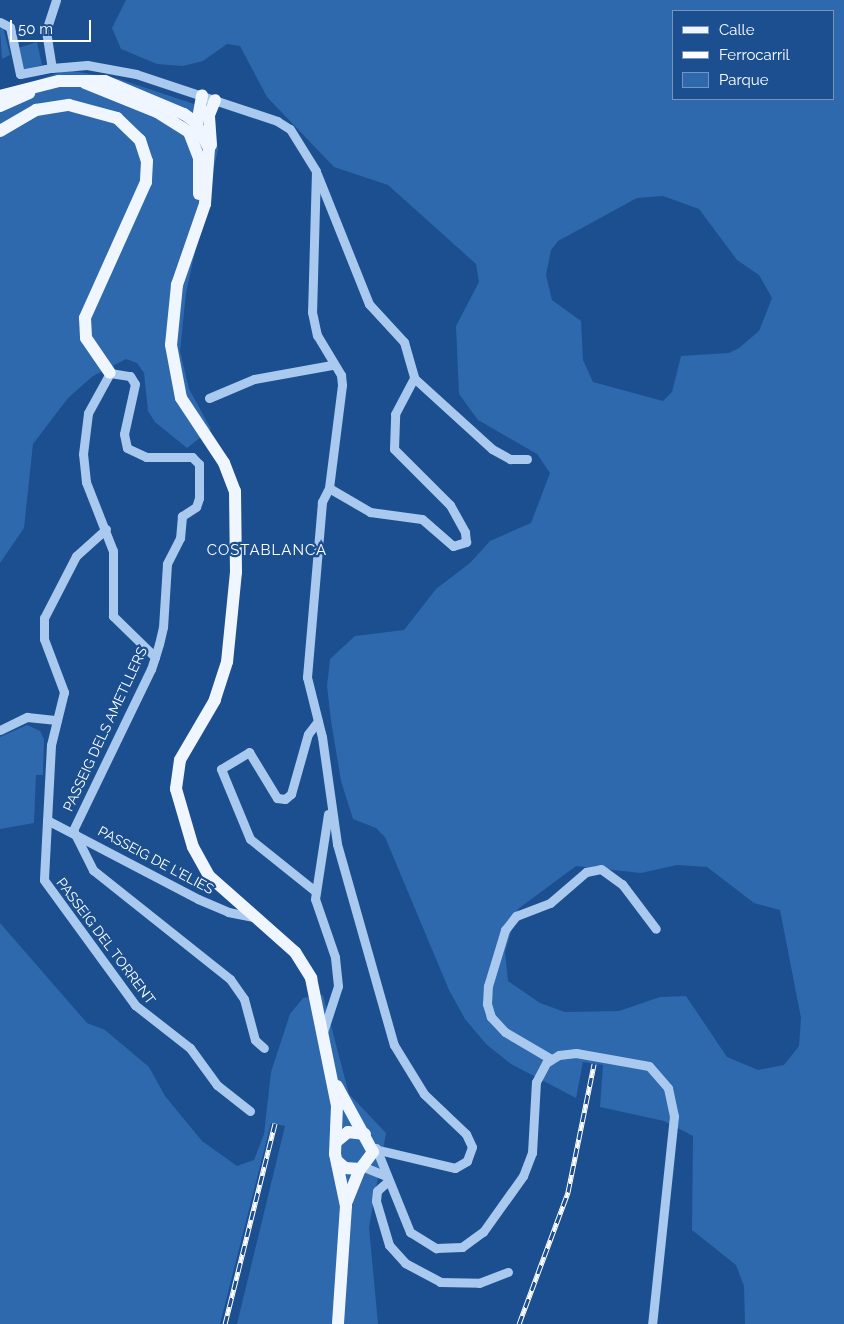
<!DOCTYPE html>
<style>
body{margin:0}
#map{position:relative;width:844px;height:1324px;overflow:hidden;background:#1b4f8f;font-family:Raleway,sans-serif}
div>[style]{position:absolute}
.green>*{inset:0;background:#2e69ad}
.minor>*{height:9px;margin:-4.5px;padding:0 4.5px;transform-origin:4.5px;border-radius:4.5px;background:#a9c9ee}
.major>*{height:12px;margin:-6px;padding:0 6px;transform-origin:6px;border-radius:6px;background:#f0f6ff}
.rail>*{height:5px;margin-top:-2.5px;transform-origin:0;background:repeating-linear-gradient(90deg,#1b4f8f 0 9px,#fff 0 18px);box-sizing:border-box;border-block:1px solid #fff}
span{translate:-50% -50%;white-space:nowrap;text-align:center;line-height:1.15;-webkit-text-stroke:4.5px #1b4f8f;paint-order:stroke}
.street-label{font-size:14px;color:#fff}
.neighbourhood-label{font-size:15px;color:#fff;letter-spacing:1px}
.legend{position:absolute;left:672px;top:10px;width:162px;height:90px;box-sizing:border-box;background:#1b4f8f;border:1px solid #7695bc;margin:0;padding:6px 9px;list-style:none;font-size:15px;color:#fff}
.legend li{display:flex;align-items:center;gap:10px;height:25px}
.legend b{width:25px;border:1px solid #7695bc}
.scale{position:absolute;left:10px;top:20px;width:81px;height:22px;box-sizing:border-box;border:2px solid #fff;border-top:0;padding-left:6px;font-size:15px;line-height:18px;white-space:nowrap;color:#fff;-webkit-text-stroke:4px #1b4f8f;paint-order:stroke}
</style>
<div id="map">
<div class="green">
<div style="clip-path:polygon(evenodd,126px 0,844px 0,844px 1324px,745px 1324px,744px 1286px,736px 1265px,692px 1230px,693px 1136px,664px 1121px,600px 1107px,603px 1065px,583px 1062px,576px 1098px,511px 1064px,486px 1044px,465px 1019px,449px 990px,385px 837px,376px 828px,353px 819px,341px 781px,331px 721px,327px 686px,330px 659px,355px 636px,404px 630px,436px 589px,470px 563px,490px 541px,531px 523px,550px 473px,537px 454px,478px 420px,459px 394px,456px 326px,479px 282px,476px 264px,388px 185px,334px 167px,267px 97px,240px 46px,227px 44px,203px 61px,183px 66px,157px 64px,121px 49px,112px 28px,126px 0,673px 11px,833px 11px,833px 99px,673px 99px,673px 11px,126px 0,663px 196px,699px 209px,737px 260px,759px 275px,772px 298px,759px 331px,739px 348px,729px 353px,681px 356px,672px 392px,663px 401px,593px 382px,583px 360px,581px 321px,552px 300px,546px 275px,551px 250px,558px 241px,637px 198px,663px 196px,126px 0,677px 865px,707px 867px,754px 903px,780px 910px,801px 1018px,799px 1046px,784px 1065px,758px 1070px,727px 1057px,686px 996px,660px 997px,619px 1011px,565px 1012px,540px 1003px,508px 981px,505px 952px,518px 909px,576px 866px,641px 873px,677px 865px)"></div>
<div style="clip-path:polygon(3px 27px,10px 55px,2px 59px,0 29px)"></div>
<div style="clip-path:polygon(37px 42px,42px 65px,22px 70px,18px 48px)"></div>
<div style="clip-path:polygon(67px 70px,119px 79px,200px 106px,214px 129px,218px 149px,186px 293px,180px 351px,189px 389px,211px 429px,187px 448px,155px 422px,148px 411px,144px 373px,137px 363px,126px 359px,93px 376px,68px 398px,33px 444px,24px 528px,0 563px,0 93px)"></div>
<div style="clip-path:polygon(27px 725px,40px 731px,44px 739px,43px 775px,36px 775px,34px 823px,0 829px,0 737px)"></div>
<div style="clip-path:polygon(0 923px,87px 1023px,105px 1030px,149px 1067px,165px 1096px,202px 1141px,237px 1166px,254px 1160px,264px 1134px,271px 1072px,290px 1014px,303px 998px,323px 995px,349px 1094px,386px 1133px,369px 1227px,378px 1324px,237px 1324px,285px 1126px,271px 1123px,220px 1324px,0 1324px)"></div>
</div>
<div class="minor">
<div style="left:56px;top:0;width:33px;rotate:108deg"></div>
<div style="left:46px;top:31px;width:37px;rotate:81deg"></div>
<div style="left:52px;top:68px;width:35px;rotate:-5deg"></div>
<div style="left:87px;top:65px;width:50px;rotate:10.4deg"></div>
<div style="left:136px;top:74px;width:149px;rotate:18.4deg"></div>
<div style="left:277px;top:121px;width:15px;rotate:32deg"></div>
<div style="left:290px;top:129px;width:49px;rotate:58.2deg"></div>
<div style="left:316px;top:171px;width:141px;rotate:91.6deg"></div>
<div style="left:312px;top:312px;width:24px;rotate:78deg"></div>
<div style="left:317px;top:335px;width:47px;rotate:59deg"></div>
<div style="left:341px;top:375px;width:10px;rotate:84deg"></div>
<div style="left:342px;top:385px;width:104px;rotate:97.2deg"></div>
<div style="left:329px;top:488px;width:16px;rotate:117deg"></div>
<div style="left:322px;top:502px;width:176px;rotate:94.9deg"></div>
<div style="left:307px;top:677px;width:62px;rotate:76deg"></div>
<div style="left:322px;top:737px;width:108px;rotate:82deg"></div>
<div style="left:337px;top:844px;width:209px;rotate:74.2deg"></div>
<div style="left:394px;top:1045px;width:57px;rotate:58.5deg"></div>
<div style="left:424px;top:1094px;width:58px;rotate:43.6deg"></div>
<div style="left:466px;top:1134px;width:14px;rotate:65deg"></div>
<div style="left:472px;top:1147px;width:15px;rotate:110deg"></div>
<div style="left:467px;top:1161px;width:14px;rotate:150deg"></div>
<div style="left:455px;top:1168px;width:79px;rotate:-166.8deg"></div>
<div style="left:0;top:22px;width:11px;rotate:27deg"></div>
<div style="left:10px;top:27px;width:48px;rotate:78deg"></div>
<div style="left:20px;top:74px;width:33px;rotate:-11deg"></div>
<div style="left:317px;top:174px;width:140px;rotate:68.2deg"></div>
<div style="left:369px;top:304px;width:52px;rotate:47.4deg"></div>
<div style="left:404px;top:342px;width:37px;rotate:74deg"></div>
<div style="left:414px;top:378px;width:105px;rotate:42.3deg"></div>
<div style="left:492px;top:449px;width:21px;rotate:29deg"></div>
<div style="left:510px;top:459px;width:17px"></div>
<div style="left:209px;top:398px;width:49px;rotate:-22.9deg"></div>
<div style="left:254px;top:379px;width:79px;rotate:-10.2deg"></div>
<div style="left:329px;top:488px;width:48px;rotate:30.3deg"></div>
<div style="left:370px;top:512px;width:52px;rotate:7.7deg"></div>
<div style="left:422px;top:519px;width:41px;rotate:41.1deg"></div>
<div style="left:453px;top:546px;width:14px;rotate:-17deg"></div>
<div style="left:466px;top:542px;width:10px;rotate:-96deg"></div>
<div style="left:465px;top:532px;width:31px;rotate:-119deg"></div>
<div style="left:450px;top:505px;width:79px;rotate:-135deg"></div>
<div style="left:394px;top:449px;width:35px;rotate:-88deg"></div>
<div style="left:395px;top:414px;width:41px;rotate:-62.2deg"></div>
<div style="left:106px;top:529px;width:40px;rotate:138deg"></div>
<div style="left:76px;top:556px;width:70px;rotate:117.3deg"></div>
<div style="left:44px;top:618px;width:21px;rotate:90deg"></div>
<div style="left:44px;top:639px;width:57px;rotate:69.3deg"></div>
<div style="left:64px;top:692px;width:55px;rotate:103.8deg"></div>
<div style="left:51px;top:745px;width:135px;rotate:93deg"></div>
<div style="left:44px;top:880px;width:155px;rotate:53.9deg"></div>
<div style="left:135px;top:1005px;width:70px;rotate:38deg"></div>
<div style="left:190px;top:1048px;width:46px;rotate:53.9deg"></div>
<div style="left:217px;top:1085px;width:42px;rotate:38.2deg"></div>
<div style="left:155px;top:657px;width:59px;rotate:-135.7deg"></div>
<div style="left:113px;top:616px;width:65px;rotate:-90deg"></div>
<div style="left:113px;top:551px;width:74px;rotate:-111.4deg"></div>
<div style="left:86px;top:482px;width:28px;rotate:-96deg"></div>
<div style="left:83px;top:454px;width:41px;rotate:-83deg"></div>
<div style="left:88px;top:413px;width:46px;rotate:-61.2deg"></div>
<div style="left:110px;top:373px;width:20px;rotate:9deg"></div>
<div style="left:130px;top:376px;width:9px;rotate:58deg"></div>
<div style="left:135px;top:384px;width:51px;rotate:102.4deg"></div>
<div style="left:124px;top:434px;width:14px;rotate:78deg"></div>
<div style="left:127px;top:448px;width:21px;rotate:25deg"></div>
<div style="left:146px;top:457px;width:46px"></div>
<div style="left:192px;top:457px;width:10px;rotate:45deg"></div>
<div style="left:199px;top:464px;width:34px;rotate:90deg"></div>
<div style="left:199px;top:498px;width:9px;rotate:108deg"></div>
<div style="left:196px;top:507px;width:17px;rotate:147deg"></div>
<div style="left:182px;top:516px;width:22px;rotate:95deg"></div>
<div style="left:180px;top:538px;width:29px;rotate:117deg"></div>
<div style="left:167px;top:564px;width:63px;rotate:93.6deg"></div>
<div style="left:163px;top:627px;width:17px;rotate:103deg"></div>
<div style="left:159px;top:644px;width:14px;rotate:107deg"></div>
<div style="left:155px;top:657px;width:13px;rotate:108deg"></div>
<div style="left:151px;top:669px;width:179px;rotate:115.8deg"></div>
<div style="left:73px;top:830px;width:45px;rotate:63.4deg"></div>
<div style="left:93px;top:870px;width:175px;rotate:38.5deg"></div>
<div style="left:230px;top:979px;width:24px;rotate:55deg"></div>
<div style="left:244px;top:999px;width:42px;rotate:75deg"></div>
<div style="left:255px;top:1040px;width:12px;rotate:42deg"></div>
<div style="left:0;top:730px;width:30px;rotate:-26deg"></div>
<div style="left:27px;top:717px;width:30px;rotate:6deg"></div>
<div style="left:47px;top:820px;width:170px;rotate:27.6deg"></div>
<div style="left:198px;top:899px;width:33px;rotate:23deg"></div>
<div style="left:228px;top:912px;width:26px;rotate:11deg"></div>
<div style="left:315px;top:891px;width:83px;rotate:-141.3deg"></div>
<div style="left:250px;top:839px;width:76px;rotate:-112.5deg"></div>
<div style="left:221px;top:769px;width:33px;rotate:-31deg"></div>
<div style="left:249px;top:752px;width:54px;rotate:58.7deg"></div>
<div style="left:277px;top:798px;width:8px;rotate:7deg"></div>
<div style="left:285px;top:799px;width:8px;rotate:-40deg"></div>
<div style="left:291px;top:794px;width:62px;rotate:-74.2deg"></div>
<div style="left:308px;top:734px;width:16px;rotate:-52deg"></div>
<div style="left:323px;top:1032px;width:48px;rotate:-71.9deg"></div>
<div style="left:338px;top:986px;width:29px;rotate:-96deg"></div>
<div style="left:335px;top:957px;width:61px;rotate:-109deg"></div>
<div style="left:315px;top:899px;width:86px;rotate:-81.3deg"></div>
<div style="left:551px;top:1059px;width:53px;rotate:-149.6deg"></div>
<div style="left:505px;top:1032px;width:21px;rotate:-133deg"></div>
<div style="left:491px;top:1017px;width:14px;rotate:-107deg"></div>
<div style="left:487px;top:1004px;width:18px;rotate:-87deg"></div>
<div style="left:488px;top:986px;width:59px;rotate:-73.1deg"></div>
<div style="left:505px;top:930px;width:18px;rotate:-52deg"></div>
<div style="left:516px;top:916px;width:36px;rotate:-21deg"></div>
<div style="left:550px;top:903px;width:48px;rotate:-40.7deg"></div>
<div style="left:586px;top:872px;width:15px;rotate:-11deg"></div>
<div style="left:601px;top:869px;width:26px;rotate:36deg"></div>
<div style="left:622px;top:884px;width:56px;rotate:52.9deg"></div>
<div style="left:376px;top:1148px;width:91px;rotate:68deg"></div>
<div style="left:410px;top:1232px;width:31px;rotate:32deg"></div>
<div style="left:436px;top:1248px;width:26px;rotate:-2deg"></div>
<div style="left:462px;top:1247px;width:26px;rotate:-36deg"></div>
<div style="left:483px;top:1232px;width:69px;rotate:-54.5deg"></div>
<div style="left:523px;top:1176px;width:25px;rotate:-69deg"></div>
<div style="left:532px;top:1153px;width:71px;rotate:-86.8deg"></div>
<div style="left:536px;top:1082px;width:21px;rotate:-62deg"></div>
<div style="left:546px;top:1063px;width:15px;rotate:-32deg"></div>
<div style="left:559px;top:1055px;width:17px;rotate:-7deg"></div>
<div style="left:576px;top:1053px;width:74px;rotate:10.1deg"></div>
<div style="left:649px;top:1066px;width:29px;rotate:49deg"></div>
<div style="left:668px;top:1088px;width:29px;rotate:78deg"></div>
<div style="left:674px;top:1116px;width:209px;rotate:96deg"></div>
<div style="left:364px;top:1167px;width:22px;rotate:22deg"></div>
<div style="left:387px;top:1182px;width:13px;rotate:138deg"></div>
<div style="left:377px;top:1191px;width:10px;rotate:96deg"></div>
<div style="left:376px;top:1201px;width:46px;rotate:73.5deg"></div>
<div style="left:389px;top:1245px;width:24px;rotate:48deg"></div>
<div style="left:405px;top:1263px;width:40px;rotate:28deg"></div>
<div style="left:440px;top:1282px;width:39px;rotate:1deg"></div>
<div style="left:479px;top:1283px;width:31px;rotate:-21deg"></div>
</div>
<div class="major">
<div style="left:85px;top:83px;width:78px;rotate:21.9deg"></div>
<div style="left:157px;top:112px;width:38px;rotate:32deg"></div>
<div style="left:189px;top:132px;width:28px;rotate:69deg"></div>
<div style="left:199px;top:158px;width:36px;rotate:90deg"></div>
<div style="left:0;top:96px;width:61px;rotate:-14.3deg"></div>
<div style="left:59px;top:81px;width:46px"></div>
<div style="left:105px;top:81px;width:86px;rotate:22.7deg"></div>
<div style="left:184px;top:114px;width:14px;rotate:36deg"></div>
<div style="left:195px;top:122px;width:30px;rotate:62deg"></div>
<div style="left:209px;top:148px;width:56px;rotate:94.1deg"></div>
<div style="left:205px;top:204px;width:86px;rotate:109.1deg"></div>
<div style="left:177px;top:285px;width:60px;rotate:95.7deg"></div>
<div style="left:171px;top:345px;width:54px;rotate:79.3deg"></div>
<div style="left:181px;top:398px;width:78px;rotate:56.5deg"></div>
<div style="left:224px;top:463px;width:30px;rotate:69deg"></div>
<div style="left:235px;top:491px;width:81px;rotate:89.3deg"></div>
<div style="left:236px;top:572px;width:90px;rotate:95.7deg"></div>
<div style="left:227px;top:662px;width:40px;rotate:108deg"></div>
<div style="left:215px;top:700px;width:69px;rotate:120.3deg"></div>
<div style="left:180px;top:760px;width:29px;rotate:98deg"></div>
<div style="left:176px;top:789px;width:60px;rotate:73.7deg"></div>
<div style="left:193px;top:847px;width:33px;rotate:61deg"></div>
<div style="left:209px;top:876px;width:115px;rotate:41.5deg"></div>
<div style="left:295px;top:952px;width:31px;rotate:58deg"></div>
<div style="left:311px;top:978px;width:131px;rotate:78.5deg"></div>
<div style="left:337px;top:1106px;width:48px;rotate:92.4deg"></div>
<div style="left:335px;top:1154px;width:53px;rotate:78.1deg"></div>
<div style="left:346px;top:1206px;width:118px;rotate:93.9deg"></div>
<div style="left:0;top:106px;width:32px;rotate:-24deg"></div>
<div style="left:196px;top:130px;width:35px;rotate:-80deg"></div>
<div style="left:0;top:131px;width:42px;rotate:-30.3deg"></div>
<div style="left:36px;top:110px;width:33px;rotate:-9deg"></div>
<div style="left:69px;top:105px;width:50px;rotate:15.2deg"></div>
<div style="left:117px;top:118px;width:32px;rotate:44deg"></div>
<div style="left:140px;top:140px;width:22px;rotate:72deg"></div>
<div style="left:147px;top:161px;width:21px;rotate:93deg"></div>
<div style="left:146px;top:182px;width:149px;rotate:114.2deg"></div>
<div style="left:85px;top:318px;width:20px;rotate:87deg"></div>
<div style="left:86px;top:338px;width:42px;rotate:55.6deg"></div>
<div style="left:211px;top:145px;width:30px;rotate:-94deg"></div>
<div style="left:209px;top:115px;width:16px;rotate:-68deg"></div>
<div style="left:337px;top:1086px;width:75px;rotate:61.4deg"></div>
<div style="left:373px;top:1152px;width:21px;rotate:127deg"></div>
<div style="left:360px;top:1169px;width:15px;rotate:-176deg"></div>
<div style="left:345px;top:1168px;width:9px;rotate:-139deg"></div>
<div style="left:337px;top:1141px;width:14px;rotate:-39deg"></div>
<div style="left:348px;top:1132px;width:17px;rotate:7deg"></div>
<div style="left:347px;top:1201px;width:35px;rotate:-68deg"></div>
</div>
<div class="rail">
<div style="left:225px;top:1324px;width:207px;rotate:-76deg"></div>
<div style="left:519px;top:1324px;width:141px;rotate:-69.6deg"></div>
<div style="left:568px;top:1192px;width:131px;rotate:-78.5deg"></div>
</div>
<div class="street-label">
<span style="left:105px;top:729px;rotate:-65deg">PASSEIG DELS AMETLLERS</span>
<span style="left:156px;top:860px;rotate:28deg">PASSEIG DE L'ELIES</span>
<span style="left:106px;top:941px;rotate:53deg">PASSEIG DEL TORRENT</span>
</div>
<div class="neighbourhood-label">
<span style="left:267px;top:551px">COSTABLANCA</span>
</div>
<ul class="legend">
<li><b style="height:6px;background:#f0f6ff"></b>Calle</li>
<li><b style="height:6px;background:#fff"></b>Ferrocarril</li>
<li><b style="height:14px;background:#2e69ad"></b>Parque</li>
</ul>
<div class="scale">50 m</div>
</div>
